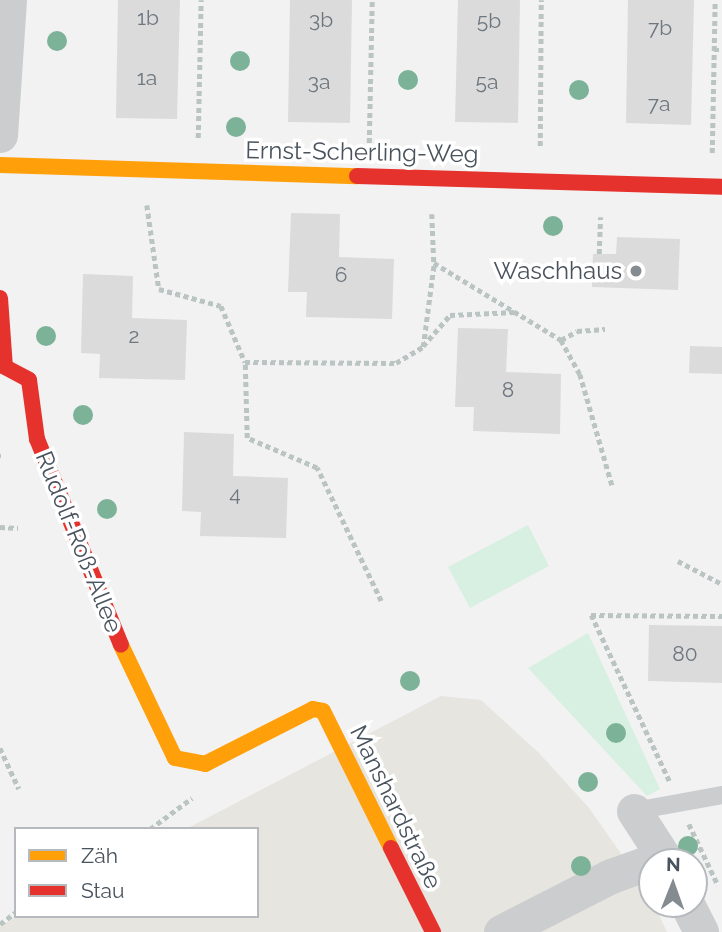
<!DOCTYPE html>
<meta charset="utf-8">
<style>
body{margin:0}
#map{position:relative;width:722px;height:932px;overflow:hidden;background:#f2f2f2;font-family:Raleway,sans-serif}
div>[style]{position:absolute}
.commercial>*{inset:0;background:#e6e5e0}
.green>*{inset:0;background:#d8f0e2}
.building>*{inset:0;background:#dbdbdc}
.path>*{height:4.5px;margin-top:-2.25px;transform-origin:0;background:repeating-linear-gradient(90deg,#bac4c2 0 5px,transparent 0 8.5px)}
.lane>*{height:18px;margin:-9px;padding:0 9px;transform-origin:9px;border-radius:9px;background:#cbcdcf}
.street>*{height:35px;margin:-17.5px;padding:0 17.5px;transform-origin:17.5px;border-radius:17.5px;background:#cbcdcf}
.slow>*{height:16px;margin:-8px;padding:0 8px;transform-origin:8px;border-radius:8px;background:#ff9f0a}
.jam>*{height:16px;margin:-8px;padding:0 8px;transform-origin:8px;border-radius:8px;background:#e5322d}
.trees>*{width:20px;height:20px;margin:-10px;border-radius:50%;background:#7cb298}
.dots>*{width:19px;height:19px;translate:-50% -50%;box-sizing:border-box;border:4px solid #fff;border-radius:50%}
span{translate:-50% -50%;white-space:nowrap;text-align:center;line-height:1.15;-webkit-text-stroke:7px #fff;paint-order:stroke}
.number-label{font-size:21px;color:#6e767e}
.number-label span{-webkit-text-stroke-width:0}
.street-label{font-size:24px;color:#49535d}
.poi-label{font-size:24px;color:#49535d}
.right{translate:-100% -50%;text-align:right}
.legend{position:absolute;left:14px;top:827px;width:245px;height:91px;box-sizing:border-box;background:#fff;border:2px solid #b6babe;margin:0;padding:9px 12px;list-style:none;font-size:21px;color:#49535d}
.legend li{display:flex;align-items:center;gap:14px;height:35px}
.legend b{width:35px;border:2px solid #b6babe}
.north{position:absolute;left:638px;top:848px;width:70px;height:70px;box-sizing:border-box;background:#fff;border:2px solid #b6babe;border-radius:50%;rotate:1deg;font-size:19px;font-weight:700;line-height:28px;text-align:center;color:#49535d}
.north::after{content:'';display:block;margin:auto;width:24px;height:32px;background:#848b91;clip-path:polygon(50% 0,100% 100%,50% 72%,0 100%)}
</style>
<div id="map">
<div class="commercial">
<div style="clip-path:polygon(441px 696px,481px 700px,539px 753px,589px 808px,648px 892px,667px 932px,0 932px,0 926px,18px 916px,257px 916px,257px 829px,186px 829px)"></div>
</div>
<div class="green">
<div style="clip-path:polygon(528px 525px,549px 566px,470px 608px,448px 567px)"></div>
<div style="clip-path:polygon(588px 633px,660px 789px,647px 796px,528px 668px)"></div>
</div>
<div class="building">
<div style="clip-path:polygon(118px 0,180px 0,177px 119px,116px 118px)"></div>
<div style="clip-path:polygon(290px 0,352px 0,350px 123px,288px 122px)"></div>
<div style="clip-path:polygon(458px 0,520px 0,518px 123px,455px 122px)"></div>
<div style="clip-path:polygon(628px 0,694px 0,691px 125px,626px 123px)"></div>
<div style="clip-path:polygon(291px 213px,340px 214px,339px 257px,394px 259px,392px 319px,306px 317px,307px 292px,288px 292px)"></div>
<div style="clip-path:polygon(617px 237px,680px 239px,678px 290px,592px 287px,593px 254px,616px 254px)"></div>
<div style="clip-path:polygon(83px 274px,133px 276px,132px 318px,187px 320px,185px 380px,99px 378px,100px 354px,81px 353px)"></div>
<div style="clip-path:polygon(458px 328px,508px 329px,506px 372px,561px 374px,560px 434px,473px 431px,474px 407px,455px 407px)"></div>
<div style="clip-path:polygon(690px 346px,722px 347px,722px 374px,689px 373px)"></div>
<div style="clip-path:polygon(184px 432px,234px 434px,233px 476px,288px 478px,286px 538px,200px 536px,201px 512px,182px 511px)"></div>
<div style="clip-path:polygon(649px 625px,722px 626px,722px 683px,648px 681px)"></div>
</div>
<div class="path">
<div style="left:714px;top:50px;width:8px"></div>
<div style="left:198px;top:138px;width:138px;rotate:-88.8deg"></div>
<div style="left:369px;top:143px;width:143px;rotate:-88.8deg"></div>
<div style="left:540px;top:146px;width:146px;rotate:-89.6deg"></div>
<div style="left:712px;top:153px;width:153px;rotate:-88.9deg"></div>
<div style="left:147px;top:205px;width:85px;rotate:81.9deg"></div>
<div style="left:159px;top:289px;width:64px;rotate:15.3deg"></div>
<div style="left:221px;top:306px;width:61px;rotate:66.8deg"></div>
<div style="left:432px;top:214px;width:49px;rotate:87.7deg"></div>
<div style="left:434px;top:263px;width:149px;rotate:31.2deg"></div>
<div style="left:561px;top:340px;width:39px;rotate:61deg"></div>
<div style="left:580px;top:374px;width:116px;rotate:73.9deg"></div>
<div style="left:599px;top:254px;width:37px;rotate:-88deg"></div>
<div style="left:561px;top:340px;width:18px;rotate:-29deg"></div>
<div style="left:577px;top:331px;width:28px;rotate:-4deg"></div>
<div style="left:423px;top:346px;width:41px;rotate:-48.9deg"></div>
<div style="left:450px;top:315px;width:65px;rotate:-2.6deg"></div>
<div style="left:0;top:456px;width:1px"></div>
<div style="left:0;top:527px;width:18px;rotate:3deg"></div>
<div style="left:678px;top:561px;width:50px;rotate:27.6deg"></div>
<div style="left:381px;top:601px;width:148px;rotate:-115.7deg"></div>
<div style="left:317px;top:468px;width:76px;rotate:-156.8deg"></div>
<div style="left:247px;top:438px;width:76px;rotate:-91.5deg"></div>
<div style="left:245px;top:362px;width:151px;rotate:0.4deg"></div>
<div style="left:396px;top:363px;width:31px;rotate:-31deg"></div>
<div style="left:423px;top:347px;width:85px;rotate:-82.5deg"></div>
<div style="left:0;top:748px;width:45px;rotate:65.1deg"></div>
<div style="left:669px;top:781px;width:183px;rotate:-115.2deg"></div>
<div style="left:591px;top:615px;width:131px;rotate:0.4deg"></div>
<div style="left:689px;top:824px;width:68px;rotate:64.6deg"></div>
<div style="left:150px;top:829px;width:52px;rotate:-36.4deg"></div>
<div style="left:0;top:924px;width:20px;rotate:-37deg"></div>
</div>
<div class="lane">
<div style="left:634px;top:811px;width:89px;rotate:-10.3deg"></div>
</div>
<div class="street">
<div style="left:0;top:135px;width:135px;rotate:-86.2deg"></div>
<div style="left:634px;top:811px;width:61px;rotate:57.1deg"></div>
<div style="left:687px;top:904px;width:31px;rotate:63deg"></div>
<div style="left:501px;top:932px;width:123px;rotate:-27deg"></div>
<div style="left:611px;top:876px;width:56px;rotate:-19.7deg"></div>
</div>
<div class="slow">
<div style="left:0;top:165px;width:357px;rotate:1.8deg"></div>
<div style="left:121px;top:645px;width:125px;rotate:64.5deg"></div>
<div style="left:175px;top:758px;width:31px;rotate:11deg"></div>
<div style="left:205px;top:764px;width:121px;rotate:-27deg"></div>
<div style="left:313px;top:709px;width:10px;rotate:11deg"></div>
<div style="left:323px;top:711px;width:153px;rotate:63.6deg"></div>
</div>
<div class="jam">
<div style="left:357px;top:176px;width:365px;rotate:1.7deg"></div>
<div style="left:0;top:298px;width:69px;rotate:85.9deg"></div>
<div style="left:5px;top:367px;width:27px;rotate:28deg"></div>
<div style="left:29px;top:380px;width:60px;rotate:82.3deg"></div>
<div style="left:37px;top:439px;width:222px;rotate:67.8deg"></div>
<div style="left:391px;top:848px;width:94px;rotate:63.4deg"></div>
</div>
<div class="trees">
<div style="left:57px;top:41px"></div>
<div style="left:240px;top:61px"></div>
<div style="left:408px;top:80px"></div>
<div style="left:579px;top:90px"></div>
<div style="left:236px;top:127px"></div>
<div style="left:553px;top:226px"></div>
<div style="left:46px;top:336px"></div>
<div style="left:83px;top:415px"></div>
<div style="left:107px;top:509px"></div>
<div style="left:410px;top:681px"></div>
<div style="left:616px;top:733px"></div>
<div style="left:588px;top:782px"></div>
<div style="left:688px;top:846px"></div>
<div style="left:581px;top:866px"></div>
</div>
<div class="dots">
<div style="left:636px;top:271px;background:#848b91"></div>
</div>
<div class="number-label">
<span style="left:148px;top:18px">1b</span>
<span style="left:321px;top:20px">3b</span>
<span style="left:489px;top:21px">5b</span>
<span style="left:660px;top:28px">7b</span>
<span style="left:147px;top:78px">1a</span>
<span style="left:319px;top:82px">3a</span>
<span style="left:487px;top:82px">5a</span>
<span style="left:659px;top:104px">7a</span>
<span style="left:341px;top:275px">6</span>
<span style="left:134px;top:336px">2</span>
<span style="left:508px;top:390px">8</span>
<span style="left:235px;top:494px">4</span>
<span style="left:685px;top:654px">80</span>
</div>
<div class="street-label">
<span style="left:362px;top:152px;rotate:1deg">Ernst-Scherling-Weg</span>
<span style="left:79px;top:542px;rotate:68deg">Rudolf-Roß-Allee</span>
<span style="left:396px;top:807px;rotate:64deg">Manshardstraße</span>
</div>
<div class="poi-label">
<span class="right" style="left:622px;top:271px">Waschhaus</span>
</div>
<ul class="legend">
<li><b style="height:9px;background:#ff9f0a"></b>Zäh</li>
<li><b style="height:9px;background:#e5322d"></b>Stau</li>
</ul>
<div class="north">N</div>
</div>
